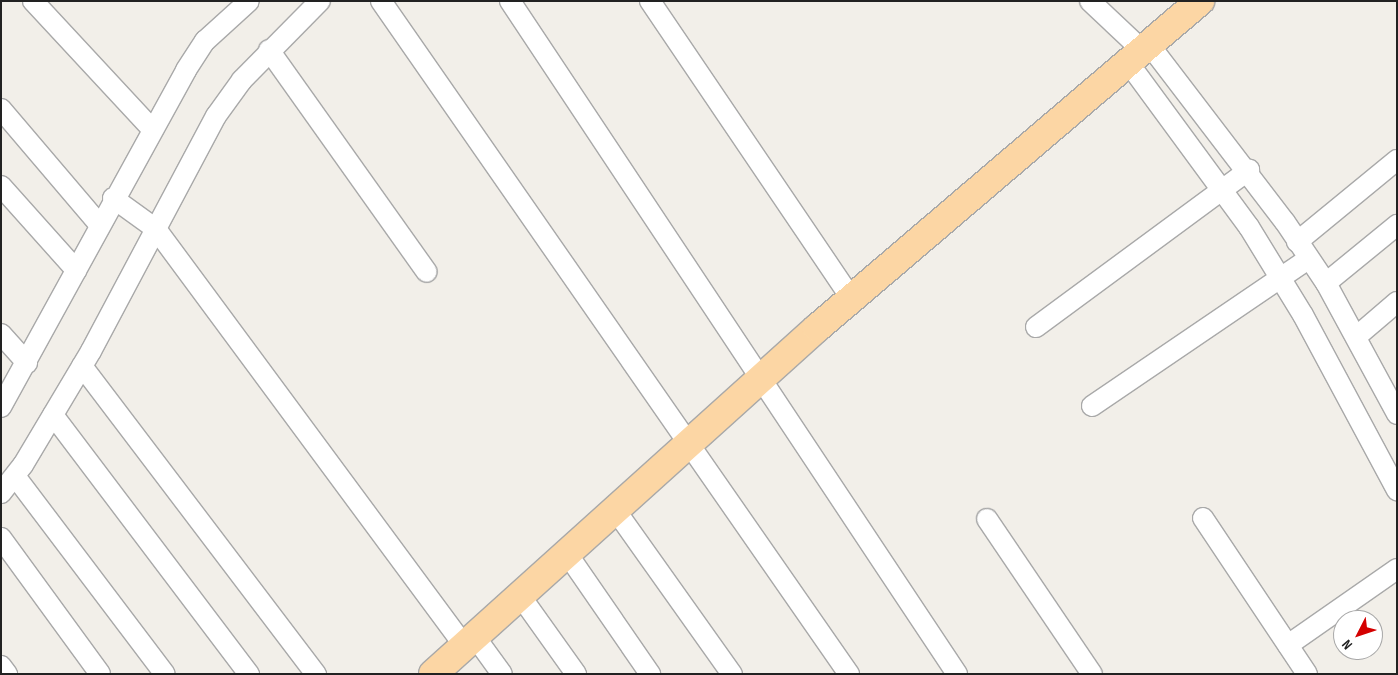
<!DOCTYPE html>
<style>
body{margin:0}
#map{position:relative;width:1398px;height:675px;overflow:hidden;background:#f2efe9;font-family:"Sofia Sans Condensed",sans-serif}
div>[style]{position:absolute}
.roads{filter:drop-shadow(1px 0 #a9a9a9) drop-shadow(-1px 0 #a9a9a9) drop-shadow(0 1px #a9a9a9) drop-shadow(0 -1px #a9a9a9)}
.minor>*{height:20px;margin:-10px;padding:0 10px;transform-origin:10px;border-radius:10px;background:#fff}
.primary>*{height:28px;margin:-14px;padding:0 14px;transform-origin:14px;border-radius:14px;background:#fcd6a4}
span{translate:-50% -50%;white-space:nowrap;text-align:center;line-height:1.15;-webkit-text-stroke:4px #fff;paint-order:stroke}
.frame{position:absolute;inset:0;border:2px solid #222;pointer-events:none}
.north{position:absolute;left:1333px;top:610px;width:50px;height:50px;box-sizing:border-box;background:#fff;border:1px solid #a7a7a7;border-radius:50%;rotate:229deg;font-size:14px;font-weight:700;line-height:20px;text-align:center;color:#222}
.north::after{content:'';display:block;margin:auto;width:18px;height:22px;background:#d40000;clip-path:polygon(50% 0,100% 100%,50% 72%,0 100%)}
</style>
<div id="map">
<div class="roads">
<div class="minor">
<div style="left:33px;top:1px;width:175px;rotate:47.1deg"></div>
<div style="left:381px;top:1px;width:820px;rotate:55.19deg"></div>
<div style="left:510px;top:1px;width:808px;rotate:56.41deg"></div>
<div style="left:650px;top:1px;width:359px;rotate:55.9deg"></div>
<div style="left:1090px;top:1px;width:70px;rotate:43.3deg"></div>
<div style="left:1148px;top:43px;width:225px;rotate:52.6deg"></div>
<div style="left:1285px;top:222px;width:73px;rotate:56.1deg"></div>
<div style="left:1326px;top:283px;width:149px;rotate:61.5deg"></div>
<div style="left:269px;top:50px;width:272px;rotate:54.6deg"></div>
<div style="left:1127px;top:61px;width:206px;rotate:53.7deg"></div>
<div style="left:1249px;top:227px;width:103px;rotate:58.5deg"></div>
<div style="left:1303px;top:315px;width:199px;rotate:61.8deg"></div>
<div style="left:1px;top:109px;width:151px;rotate:49.6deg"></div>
<div style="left:1px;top:186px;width:113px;rotate:48.2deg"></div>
<div style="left:113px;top:198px;width:53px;rotate:35.8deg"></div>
<div style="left:156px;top:229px;width:516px;rotate:53.51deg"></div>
<div style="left:1297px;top:242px;width:129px;rotate:-39.4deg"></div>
<div style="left:1326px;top:283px;width:92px;rotate:-39.2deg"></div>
<div style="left:1036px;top:327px;width:265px;rotate:-36.4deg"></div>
<div style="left:1px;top:334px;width:39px;rotate:48deg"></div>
<div style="left:1356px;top:337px;width:54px;rotate:-40.5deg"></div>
<div style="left:82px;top:366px;width:387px;rotate:52.8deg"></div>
<div style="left:1092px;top:406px;width:261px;rotate:-34.2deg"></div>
<div style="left:1px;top:407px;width:384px;rotate:-61.2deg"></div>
<div style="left:186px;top:70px;width:35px;rotate:-57deg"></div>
<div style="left:205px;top:41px;width:59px;rotate:-42.3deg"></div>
<div style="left:53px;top:415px;width:325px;rotate:52.9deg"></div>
<div style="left:15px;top:476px;width:248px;rotate:52.9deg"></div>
<div style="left:1px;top:493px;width:36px;rotate:-52deg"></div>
<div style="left:23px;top:465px;width:133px;rotate:-59.2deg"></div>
<div style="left:91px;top:351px;width:266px;rotate:-62deg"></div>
<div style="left:216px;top:116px;width:44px;rotate:-54.2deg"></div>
<div style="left:242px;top:80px;width:111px;rotate:-45.4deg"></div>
<div style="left:616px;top:511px;width:200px;rotate:54.6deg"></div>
<div style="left:1203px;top:518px;width:187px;rotate:56.3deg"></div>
<div style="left:987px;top:519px;width:187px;rotate:55.9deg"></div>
<div style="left:1px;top:538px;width:168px;rotate:53.9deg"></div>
<div style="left:568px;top:555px;width:145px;rotate:55.4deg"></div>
<div style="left:519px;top:594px;width:98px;rotate:54.5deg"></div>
<div style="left:473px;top:634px;width:49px;rotate:54.1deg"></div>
<div style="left:1288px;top:645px;width:133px;rotate:-34.9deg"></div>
<div style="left:1px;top:666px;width:10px;rotate:53deg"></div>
</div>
<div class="primary">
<div style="left:433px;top:674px;width:517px;rotate:-42.02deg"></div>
<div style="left:817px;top:328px;width:504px;rotate:-40.49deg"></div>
</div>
</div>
<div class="frame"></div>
<div class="north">N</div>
</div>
